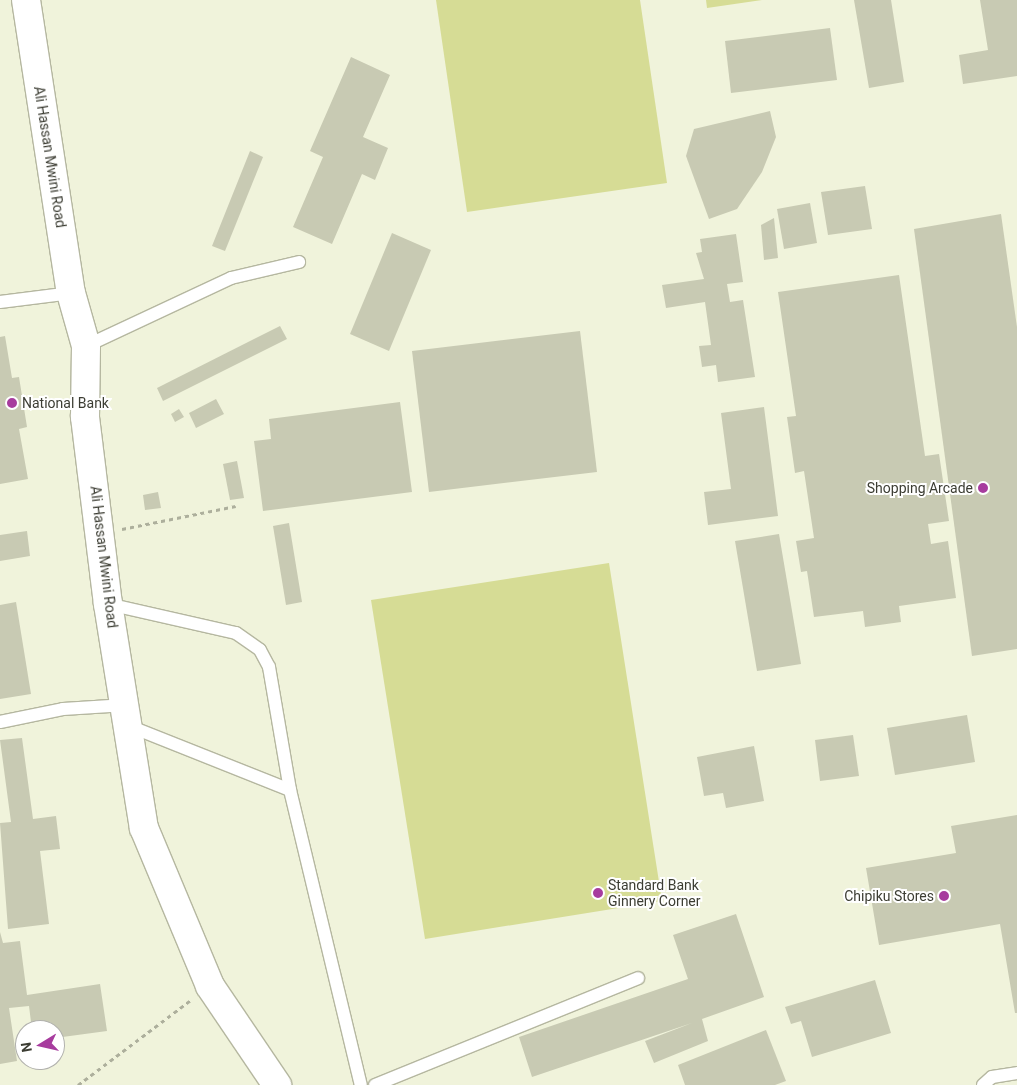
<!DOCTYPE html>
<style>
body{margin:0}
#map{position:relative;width:1017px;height:1085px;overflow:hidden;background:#f0f3db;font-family:Roboto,sans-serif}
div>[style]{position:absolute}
.green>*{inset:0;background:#d6dc95}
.building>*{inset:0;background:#c8cab3}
.path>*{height:3px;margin-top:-1.5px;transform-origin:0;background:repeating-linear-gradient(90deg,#adaf9c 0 4px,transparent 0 8px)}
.roads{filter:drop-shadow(1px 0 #b5b7a0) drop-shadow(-1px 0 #b5b7a0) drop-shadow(0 1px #b5b7a0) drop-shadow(0 -1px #b5b7a0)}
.service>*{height:12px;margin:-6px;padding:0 6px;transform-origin:6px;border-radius:6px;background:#fff}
.secondary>*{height:28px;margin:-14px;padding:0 14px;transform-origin:14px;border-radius:14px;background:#fff}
.dots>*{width:14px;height:14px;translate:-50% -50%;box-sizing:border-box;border:2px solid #fff;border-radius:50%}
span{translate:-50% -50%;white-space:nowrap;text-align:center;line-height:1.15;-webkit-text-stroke:4px #fff;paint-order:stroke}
.street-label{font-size:14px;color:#3c3d33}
.poi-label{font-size:14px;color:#3c3d33}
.left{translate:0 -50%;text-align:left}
.right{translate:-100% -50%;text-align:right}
.north{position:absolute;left:15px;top:1020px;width:50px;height:50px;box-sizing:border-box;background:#fff;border:1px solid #b1b1ad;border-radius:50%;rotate:261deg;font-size:14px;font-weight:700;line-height:20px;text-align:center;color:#3c3d33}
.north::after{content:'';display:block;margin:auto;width:18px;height:22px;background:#a73c9e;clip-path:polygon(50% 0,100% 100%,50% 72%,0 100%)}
</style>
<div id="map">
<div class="green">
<div style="clip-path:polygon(436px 0,640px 0,667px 183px,467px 212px)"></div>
<div style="clip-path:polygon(706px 0,762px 0,707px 8px)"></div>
<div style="clip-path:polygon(609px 563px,662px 901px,425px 939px,371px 600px)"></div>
</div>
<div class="building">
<div style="clip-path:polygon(854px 0,891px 0,904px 82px,869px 88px)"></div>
<div style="clip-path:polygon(980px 0,1017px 0,1017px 76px,963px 84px,959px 55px,988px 50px)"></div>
<div style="clip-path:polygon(830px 28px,837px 80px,731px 93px,725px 41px)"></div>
<div style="clip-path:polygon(351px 57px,390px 75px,363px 137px,388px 148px,375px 180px,362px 174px,332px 244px,293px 227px,323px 157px,310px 151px)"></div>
<div style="clip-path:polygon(770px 111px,776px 137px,762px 172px,737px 209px,709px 219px,686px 156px,694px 129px)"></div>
<div style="clip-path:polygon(250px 151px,263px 157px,225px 251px,212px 246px)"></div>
<div style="clip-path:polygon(865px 186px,872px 229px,828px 235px,821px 192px)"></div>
<div style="clip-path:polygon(810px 203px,817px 243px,784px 249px,777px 209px)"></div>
<div style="clip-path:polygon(1001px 214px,1017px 327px,1017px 649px,972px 656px,914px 229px)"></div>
<div style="clip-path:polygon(774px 218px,778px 258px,764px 260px,761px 225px)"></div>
<div style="clip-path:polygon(392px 233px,431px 250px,389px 351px,350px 334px)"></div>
<div style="clip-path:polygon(736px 234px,743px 282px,727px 284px,730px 302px,743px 300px,755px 377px,718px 382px,716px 365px,702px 367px,699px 346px,711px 345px,705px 302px,666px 308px,662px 285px,704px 279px,696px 253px,702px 252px,700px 239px)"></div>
<div style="clip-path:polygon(899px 275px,925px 456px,939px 454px,949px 521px,928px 524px,931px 544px,948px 541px,956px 598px,899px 606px,901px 622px,865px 627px,863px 611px,814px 617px,807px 571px,801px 572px,796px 541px,814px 538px,804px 471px,795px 473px,787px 417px,796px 416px,778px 292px)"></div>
<div style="clip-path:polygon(280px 326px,287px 339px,163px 401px,157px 388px)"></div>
<div style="clip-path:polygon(580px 331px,597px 472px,429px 492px,412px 351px)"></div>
<div style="clip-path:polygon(5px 336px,12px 378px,19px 377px,27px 427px,19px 429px,28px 479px,0 484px,0 337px)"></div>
<div style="clip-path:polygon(216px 399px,224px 414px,196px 428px,189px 413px)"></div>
<div style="clip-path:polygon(400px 402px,412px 492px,263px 511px,254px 441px,271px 439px,269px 419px)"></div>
<div style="clip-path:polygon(764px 407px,778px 516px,708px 525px,704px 492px,731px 489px,721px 413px)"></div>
<div style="clip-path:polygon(179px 409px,184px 417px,175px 422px,171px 414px)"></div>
<div style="clip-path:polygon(237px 461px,244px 498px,230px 500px,223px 464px)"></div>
<div style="clip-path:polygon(158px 492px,161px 508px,145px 510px,143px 495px)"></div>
<div style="clip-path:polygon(289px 523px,302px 602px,286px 605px,273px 526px)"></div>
<div style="clip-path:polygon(27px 531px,30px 556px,0 561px,0 535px)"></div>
<div style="clip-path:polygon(779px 534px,801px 664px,757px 671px,735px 541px)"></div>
<div style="clip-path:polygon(16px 602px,31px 694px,0 699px,0 605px)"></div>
<div style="clip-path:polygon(967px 715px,975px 762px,895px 775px,887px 728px)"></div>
<div style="clip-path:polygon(853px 735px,859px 776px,820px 781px,815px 740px)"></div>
<div style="clip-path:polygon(22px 738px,33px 819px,56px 816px,60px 849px,40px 851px,49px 924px,8px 929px,0 823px,11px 822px,0 740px)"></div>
<div style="clip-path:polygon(754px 746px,764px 801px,726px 808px,723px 793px,704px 796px,697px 757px)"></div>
<div style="clip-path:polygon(1017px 815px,1017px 1013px,1015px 1013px,1000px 924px,879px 945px,866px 868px,956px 853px,951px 826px)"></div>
<div style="clip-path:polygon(736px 914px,764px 997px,702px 1019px,708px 1041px,654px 1063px,645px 1041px,692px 1023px,532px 1077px,519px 1037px,688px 979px,673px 935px)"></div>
<div style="clip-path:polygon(0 932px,3px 943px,20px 941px,27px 995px,100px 984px,107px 1031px,55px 1038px,55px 1030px,32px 1030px,29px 1006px,9px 1008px,17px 1061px,0 1064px)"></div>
<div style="clip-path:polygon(875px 980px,891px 1033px,812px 1057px,801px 1021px,791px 1024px,785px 1007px)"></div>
<div style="clip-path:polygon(766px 1030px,786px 1081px,775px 1085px,685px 1085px,678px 1065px)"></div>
</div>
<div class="path">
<div style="left:122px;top:529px;width:116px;rotate:-11.4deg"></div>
<div style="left:78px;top:1085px;width:141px;rotate:-37deg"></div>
</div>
<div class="roads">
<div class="service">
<div style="left:0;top:302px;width:72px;rotate:-7.2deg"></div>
<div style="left:86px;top:346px;width:160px;rotate:-25.1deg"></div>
<div style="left:231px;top:278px;width:70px;rotate:-13.2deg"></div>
<div style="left:108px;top:604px;width:131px;rotate:12.8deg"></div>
<div style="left:236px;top:633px;width:29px;rotate:35deg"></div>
<div style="left:260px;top:650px;width:19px;rotate:62deg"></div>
<div style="left:269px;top:667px;width:125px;rotate:80.3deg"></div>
<div style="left:290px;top:790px;width:303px;rotate:76.5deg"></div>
<div style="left:0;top:722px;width:64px;rotate:-11.7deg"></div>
<div style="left:63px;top:709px;width:63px;rotate:-3.6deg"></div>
<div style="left:129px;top:726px;width:173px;rotate:21.7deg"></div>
<div style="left:375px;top:1085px;width:284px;rotate:-22.1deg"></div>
<div style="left:983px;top:1085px;width:12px;rotate:-42deg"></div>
<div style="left:992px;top:1077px;width:25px;rotate:-9deg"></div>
</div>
<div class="secondary">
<div style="left:26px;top:0;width:296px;rotate:81.3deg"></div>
<div style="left:71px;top:293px;width:55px;rotate:74.2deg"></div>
<div style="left:86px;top:346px;width:71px;rotate:90.8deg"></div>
<div style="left:85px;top:417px;width:188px;rotate:83deg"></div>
<div style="left:108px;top:604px;width:227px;rotate:80.9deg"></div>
<div style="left:144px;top:828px;width:171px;rotate:67.3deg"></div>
<div style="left:210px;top:986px;width:120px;rotate:55.9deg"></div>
</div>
</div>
<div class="dots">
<div style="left:12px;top:403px;background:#a73c9e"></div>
<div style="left:983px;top:488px;background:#a73c9e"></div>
<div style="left:598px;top:893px;background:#a73c9e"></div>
<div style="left:944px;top:896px;background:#a73c9e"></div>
</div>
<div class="street-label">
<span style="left:50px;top:157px;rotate:81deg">Ali Hassan Mwini Road</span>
<span style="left:104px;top:557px;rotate:83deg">Ali Hassan Mwini Road</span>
</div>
<div class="poi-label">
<span class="left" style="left:22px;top:403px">National Bank</span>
<span class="right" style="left:973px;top:488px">Shopping Arcade</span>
<span class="left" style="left:608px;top:893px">Standard Bank<br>Ginnery Corner</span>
<span class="right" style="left:934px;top:896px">Chipiku Stores</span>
</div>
<div class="north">N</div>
</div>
